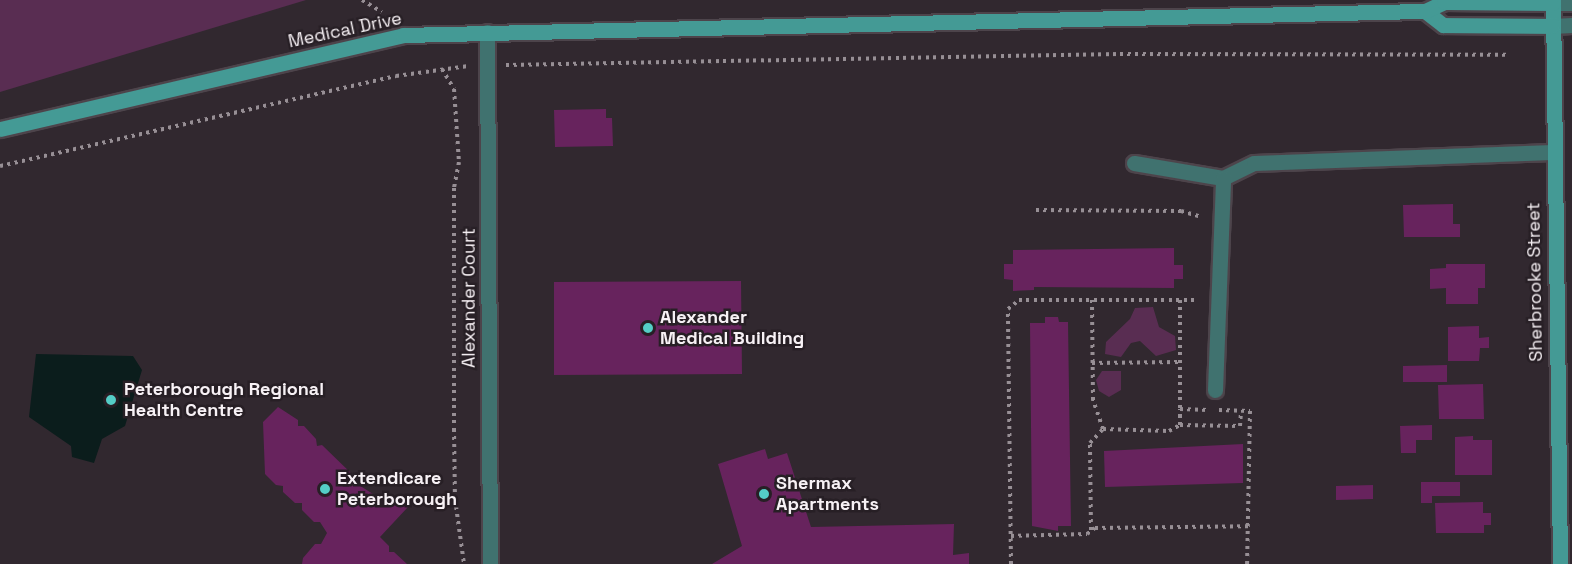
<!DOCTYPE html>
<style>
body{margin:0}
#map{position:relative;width:1572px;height:564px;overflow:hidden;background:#31282f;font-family:"Space Grotesk",sans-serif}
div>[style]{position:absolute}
.green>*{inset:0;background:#592d52}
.water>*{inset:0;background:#0b1d1c}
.building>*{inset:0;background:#67235d}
.path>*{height:4px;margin-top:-2px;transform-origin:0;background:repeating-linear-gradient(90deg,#978f95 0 3px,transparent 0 7.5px)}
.roads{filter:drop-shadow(2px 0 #4d444b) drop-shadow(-2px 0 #4d444b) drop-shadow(0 2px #4d444b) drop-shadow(0 -2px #4d444b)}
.service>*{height:15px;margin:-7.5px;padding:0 7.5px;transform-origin:7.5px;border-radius:7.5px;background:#40726f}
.minor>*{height:15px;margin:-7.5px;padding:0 7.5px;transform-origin:7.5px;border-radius:7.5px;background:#40726f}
.secondary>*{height:15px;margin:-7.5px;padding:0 7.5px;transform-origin:7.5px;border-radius:7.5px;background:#449a95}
.dots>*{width:16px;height:16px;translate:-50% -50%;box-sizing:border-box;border:3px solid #271f25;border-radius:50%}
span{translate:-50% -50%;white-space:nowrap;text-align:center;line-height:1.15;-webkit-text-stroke:5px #271f25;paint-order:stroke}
.street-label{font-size:18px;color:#f7f1f5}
.poi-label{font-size:18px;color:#f7f1f5;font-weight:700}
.left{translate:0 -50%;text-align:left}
</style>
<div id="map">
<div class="green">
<div style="clip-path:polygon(0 0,306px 0,0 92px)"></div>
<div style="clip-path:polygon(1153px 307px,1159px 327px,1175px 336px,1176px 350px,1156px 356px,1140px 341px,1131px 343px,1121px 357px,1105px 354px,1106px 342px,1130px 319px,1135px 308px)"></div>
<div style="clip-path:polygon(1102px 371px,1121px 371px,1121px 390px,1109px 397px,1099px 391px,1096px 380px)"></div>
</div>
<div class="water">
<div style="clip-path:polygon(36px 354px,133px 356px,142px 370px,125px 426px,102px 439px,94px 463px,72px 457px,71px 446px,29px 417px)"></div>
</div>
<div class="building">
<div style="clip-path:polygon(606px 109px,606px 118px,612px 118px,613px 146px,555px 147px,554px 110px)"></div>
<div style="clip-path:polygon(1453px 204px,1453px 224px,1460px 224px,1460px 237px,1404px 237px,1403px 205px)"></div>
<div style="clip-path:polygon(1174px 248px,1174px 265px,1183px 265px,1183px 279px,1174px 279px,1174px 288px,1034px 287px,1034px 290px,1013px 291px,1013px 280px,1004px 279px,1004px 264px,1013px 264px,1013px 250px)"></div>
<div style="clip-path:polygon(1446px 264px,1485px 264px,1485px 288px,1478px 288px,1478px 304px,1446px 304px,1446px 288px,1430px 289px,1430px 269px,1446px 268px)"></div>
<div style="clip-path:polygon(741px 281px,742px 374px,554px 375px,554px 282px)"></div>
<div style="clip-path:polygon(1045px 317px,1058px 317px,1059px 322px,1068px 322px,1071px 526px,1058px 526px,1058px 531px,1032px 526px,1030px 323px,1045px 323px)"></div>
<div style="clip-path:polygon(1479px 326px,1479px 338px,1489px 337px,1489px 348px,1480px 348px,1479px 361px,1448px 361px,1448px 327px)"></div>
<div style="clip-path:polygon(1447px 365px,1447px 382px,1403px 382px,1403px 366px)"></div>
<div style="clip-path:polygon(1483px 384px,1484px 419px,1439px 419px,1438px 385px)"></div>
<div style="clip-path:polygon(278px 407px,298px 420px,298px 426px,304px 426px,316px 439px,317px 446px,322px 445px,354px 476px,354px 482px,373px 494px,372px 500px,401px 501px,408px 507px,380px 537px,389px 546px,389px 552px,394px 552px,407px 564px,302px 564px,303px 558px,315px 544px,321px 544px,327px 533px,320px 522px,314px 522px,302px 510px,302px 503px,295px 503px,283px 492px,283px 486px,276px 485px,265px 474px,263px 422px)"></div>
<div style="clip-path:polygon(1432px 425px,1432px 440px,1416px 440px,1416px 453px,1401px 453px,1400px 426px)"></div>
<div style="clip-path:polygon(1473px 436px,1473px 440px,1492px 440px,1492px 475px,1455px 475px,1455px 437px)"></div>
<div style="clip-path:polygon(1243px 444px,1243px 483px,1105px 487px,1104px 451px)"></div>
<div style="clip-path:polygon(765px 449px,768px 459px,787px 453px,811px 527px,954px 524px,953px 555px,969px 553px,969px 564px,712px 564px,742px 546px,718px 464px)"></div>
<div style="clip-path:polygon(1421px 482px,1460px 482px,1460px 496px,1432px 496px,1432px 503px,1421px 503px)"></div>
<div style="clip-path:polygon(1373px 485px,1373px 499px,1336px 500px,1336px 486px)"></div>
<div style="clip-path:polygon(1483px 502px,1483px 513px,1491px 513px,1491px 525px,1484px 525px,1484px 533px,1436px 533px,1435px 503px)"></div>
</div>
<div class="path">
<div style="left:362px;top:0;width:23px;rotate:31deg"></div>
<div style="left:506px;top:65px;width:614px;rotate:-1.03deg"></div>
<div style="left:1120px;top:54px;width:386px;rotate:0.1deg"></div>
<div style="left:442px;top:69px;width:23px;rotate:59deg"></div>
<div style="left:454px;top:89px;width:73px;rotate:86.1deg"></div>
<div style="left:459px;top:162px;width:26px;rotate:101deg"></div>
<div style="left:454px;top:188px;width:241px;rotate:90deg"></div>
<div style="left:454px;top:429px;width:70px;rotate:89.2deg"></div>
<div style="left:455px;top:499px;width:66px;rotate:82.1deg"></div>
<div style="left:0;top:166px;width:406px;rotate:-12.8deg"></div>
<div style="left:396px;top:76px;width:73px;rotate:-7.9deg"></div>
<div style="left:1036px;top:210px;width:145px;rotate:0.4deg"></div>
<div style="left:1181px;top:211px;width:19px;rotate:16deg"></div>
<div style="left:1180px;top:300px;width:109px;rotate:90deg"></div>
<div style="left:1180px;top:409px;width:28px;rotate:2deg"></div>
<div style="left:1092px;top:363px;width:88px;rotate:-0.7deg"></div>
<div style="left:1219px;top:410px;width:31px;rotate:2deg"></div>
<div style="left:1250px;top:411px;width:153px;rotate:91.1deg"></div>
<div style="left:1180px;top:425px;width:16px;rotate:-90deg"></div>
<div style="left:1103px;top:429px;width:66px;rotate:1.7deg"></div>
<div style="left:1169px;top:431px;width:13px;rotate:-29deg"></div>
<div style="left:1180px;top:425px;width:60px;rotate:1deg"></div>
<div style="left:1240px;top:426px;width:15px;rotate:-86deg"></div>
<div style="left:1091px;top:530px;width:87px;rotate:-90.7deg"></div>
<div style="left:1090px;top:443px;width:19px;rotate:-47deg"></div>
<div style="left:1103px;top:429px;width:31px;rotate:-109deg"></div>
<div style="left:1093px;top:400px;width:100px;rotate:-90.6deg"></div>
<div style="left:1011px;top:536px;width:76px;rotate:-1.5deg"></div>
<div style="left:1087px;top:534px;width:10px;rotate:-37deg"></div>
<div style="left:1095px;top:528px;width:153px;rotate:-0.7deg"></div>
<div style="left:1011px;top:564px;width:255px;rotate:-90.7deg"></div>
<div style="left:1008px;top:309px;width:14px;rotate:-39deg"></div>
<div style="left:1019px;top:300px;width:180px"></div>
</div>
<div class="roads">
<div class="service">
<div style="left:1553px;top:3px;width:19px"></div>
<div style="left:1552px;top:26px;width:20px;rotate:-3deg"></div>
<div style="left:1134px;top:163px;width:90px;rotate:9.6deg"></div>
<div style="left:1223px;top:178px;width:34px;rotate:-26deg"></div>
<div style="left:1254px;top:163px;width:298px;rotate:-2.1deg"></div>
<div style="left:1215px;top:390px;width:212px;rotate:-87.8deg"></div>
</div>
<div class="minor">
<div style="left:487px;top:32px;width:532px;rotate:89.68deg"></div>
</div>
<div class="secondary">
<div style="left:1553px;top:0;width:564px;rotate:89.29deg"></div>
<div style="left:1425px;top:11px;width:23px;rotate:38deg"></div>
<div style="left:1443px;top:25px;width:109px;rotate:0.5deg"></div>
<div style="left:0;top:129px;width:414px;rotate:-13.1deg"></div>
<div style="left:403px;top:35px;width:1022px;rotate:-1.35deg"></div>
<div style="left:1425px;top:11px;width:21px;rotate:-25deg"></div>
<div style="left:1444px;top:2px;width:109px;rotate:0.5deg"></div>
</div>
</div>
<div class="dots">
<div style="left:648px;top:328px;background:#54cdc6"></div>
<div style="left:111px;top:400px;background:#54cdc6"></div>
<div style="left:325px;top:489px;background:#54cdc6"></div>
<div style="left:764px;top:494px;background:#54cdc6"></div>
</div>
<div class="street-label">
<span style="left:345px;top:30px;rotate:-12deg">Medical Drive</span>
<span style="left:1535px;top:282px;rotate:-91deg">Sherbrooke Street</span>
<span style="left:469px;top:298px;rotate:-90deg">Alexander Court</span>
</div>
<div class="poi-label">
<span class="left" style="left:660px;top:328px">Alexander<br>Medical Building</span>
<span class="left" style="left:124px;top:400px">Peterborough Regional<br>Health Centre</span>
<span class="left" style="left:337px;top:489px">Extendicare<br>Peterborough</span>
<span class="left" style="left:776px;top:494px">Shermax<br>Apartments</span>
</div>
</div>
